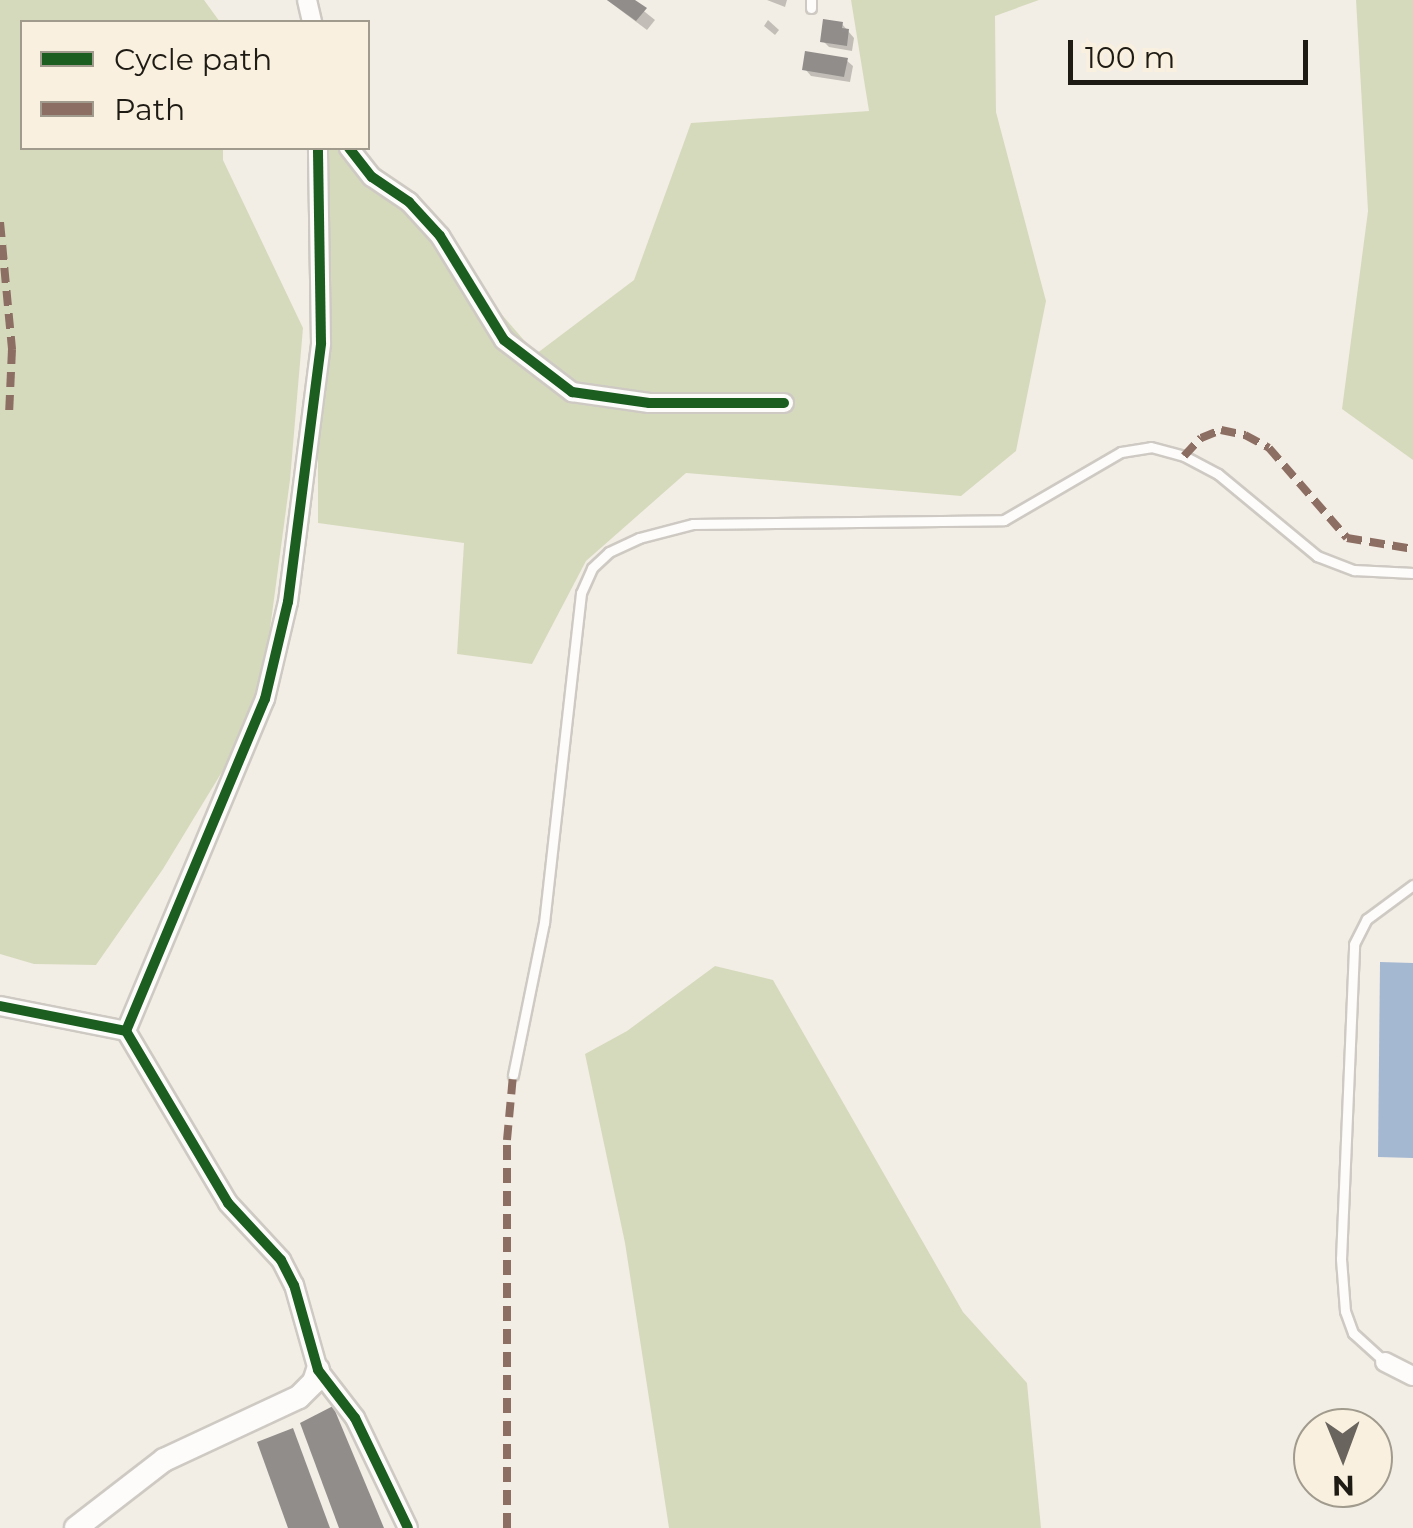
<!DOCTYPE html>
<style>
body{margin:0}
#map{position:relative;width:1413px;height:1528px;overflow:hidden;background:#f3eee5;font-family:Montserrat,sans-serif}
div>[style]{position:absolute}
.green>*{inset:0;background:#d6dabd}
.water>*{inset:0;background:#a5b8d1}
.shadow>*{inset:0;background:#0003}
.building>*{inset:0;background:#918d8b}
.roads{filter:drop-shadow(2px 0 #cecac3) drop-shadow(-2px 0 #cecac3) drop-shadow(0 2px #cecac3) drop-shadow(0 -2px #cecac3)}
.service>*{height:9px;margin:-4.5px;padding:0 4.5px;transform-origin:4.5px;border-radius:4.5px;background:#fdfcfb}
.minor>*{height:18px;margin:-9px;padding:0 9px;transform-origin:9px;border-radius:9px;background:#fdfcfb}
.tertiary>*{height:22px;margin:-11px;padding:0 11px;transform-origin:11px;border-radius:11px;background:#fdfcfb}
.quiet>*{height:8px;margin-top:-4px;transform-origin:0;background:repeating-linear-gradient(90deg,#8d6e63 0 15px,transparent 0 23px)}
.cycleway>*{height:10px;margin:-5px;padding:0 5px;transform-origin:5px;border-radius:5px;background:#1b5e20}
span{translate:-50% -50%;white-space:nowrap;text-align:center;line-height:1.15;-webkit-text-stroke:10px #f9f0df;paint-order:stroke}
.legend{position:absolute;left:20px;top:20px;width:350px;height:130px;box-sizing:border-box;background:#f9f0df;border:2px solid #a19b8e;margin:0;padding:12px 18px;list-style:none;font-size:30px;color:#1e1b15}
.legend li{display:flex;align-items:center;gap:20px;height:50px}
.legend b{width:50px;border:2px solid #a19b8e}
.north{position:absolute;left:1293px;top:1408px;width:100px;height:100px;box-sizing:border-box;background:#f9f0df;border:2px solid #a19b8e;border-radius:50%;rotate:179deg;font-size:28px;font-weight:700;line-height:40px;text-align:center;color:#1e1b15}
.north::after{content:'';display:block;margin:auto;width:35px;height:45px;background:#69655e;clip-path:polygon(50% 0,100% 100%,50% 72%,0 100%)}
.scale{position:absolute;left:1068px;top:40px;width:240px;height:45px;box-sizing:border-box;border:5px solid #1e1b15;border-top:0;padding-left:12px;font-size:30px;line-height:35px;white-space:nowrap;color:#1e1b15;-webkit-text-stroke:8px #f9f0df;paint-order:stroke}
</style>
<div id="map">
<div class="green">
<div style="clip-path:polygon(0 0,204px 0,220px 22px,22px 22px,22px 148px,223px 148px,223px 160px,303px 328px,290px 480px,259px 711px,163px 869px,96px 965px,34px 964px,0 954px)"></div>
<div style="clip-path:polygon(851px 0,1039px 0,995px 16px,996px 112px,1046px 301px,1016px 451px,961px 496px,686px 473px,586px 561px,532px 664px,457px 654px,464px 543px,318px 523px,318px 171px,323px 148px,348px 148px,357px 172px,426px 227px,536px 354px,634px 280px,691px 123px,869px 111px)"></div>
<div style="clip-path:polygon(1356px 0,1413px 0,1413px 460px,1342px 409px,1368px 211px)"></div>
<div style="clip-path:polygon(715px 966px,773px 980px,963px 1312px,1027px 1383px,1041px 1528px,669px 1528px,625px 1243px,585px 1054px,627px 1031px)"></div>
</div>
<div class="water">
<div style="clip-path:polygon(1380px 962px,1413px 963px,1413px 1158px,1378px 1157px)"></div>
</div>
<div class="shadow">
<div style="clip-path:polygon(607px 0,630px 0,655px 20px,647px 30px)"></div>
<div style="clip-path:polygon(767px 0,787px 0,785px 7px)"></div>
<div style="clip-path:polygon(768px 20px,779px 30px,775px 35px,764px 26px)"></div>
<div style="clip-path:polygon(842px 24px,854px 38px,852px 51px,829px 47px,823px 41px)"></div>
<div style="clip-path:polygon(846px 60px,853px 66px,850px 82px,811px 76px,805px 69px)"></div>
</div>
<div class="building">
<div style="clip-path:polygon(607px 0,635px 0,647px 8px,636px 21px)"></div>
<div style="clip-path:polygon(823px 19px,843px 22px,842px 28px,849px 29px,847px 46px,820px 42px)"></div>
<div style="clip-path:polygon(805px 51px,848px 58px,844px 77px,802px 70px)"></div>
<div style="clip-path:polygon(333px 1406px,384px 1528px,339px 1528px,300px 1423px)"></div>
<div style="clip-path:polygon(293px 1428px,330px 1528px,288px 1528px,257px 1442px)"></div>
</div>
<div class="roads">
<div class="service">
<div style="left:811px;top:8px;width:8px;rotate:-90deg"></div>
<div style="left:513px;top:1075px;width:155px;rotate:-78.5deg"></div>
<div style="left:544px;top:923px;width:332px;rotate:-83.6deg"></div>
<div style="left:581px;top:593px;width:27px;rotate:-66deg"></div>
<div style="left:592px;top:568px;width:23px;rotate:-43deg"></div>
<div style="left:609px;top:552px;width:33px;rotate:-25deg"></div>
<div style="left:639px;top:538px;width:56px;rotate:-14.5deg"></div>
<div style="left:693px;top:524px;width:311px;rotate:-0.7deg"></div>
<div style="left:1004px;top:520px;width:135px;rotate:-30.2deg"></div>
<div style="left:1121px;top:452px;width:30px;rotate:-9deg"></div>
<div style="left:1151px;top:447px;width:34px;rotate:15deg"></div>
<div style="left:1184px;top:456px;width:38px;rotate:28deg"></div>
<div style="left:1218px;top:474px;width:129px;rotate:39.6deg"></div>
<div style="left:1317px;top:556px;width:40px;rotate:21deg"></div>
<div style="left:1354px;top:570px;width:59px;rotate:2.9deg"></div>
<div style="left:1385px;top:1362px;width:43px;rotate:-137.8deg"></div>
<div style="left:1353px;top:1333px;width:23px;rotate:-110deg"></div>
<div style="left:1345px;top:1311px;width:52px;rotate:-94.4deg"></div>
<div style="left:1341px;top:1259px;width:315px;rotate:-87.6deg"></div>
<div style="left:1354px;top:944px;width:28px;rotate:-63deg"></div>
<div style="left:1367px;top:919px;width:57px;rotate:-36.5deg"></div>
</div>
<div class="minor">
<div style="left:307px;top:0;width:23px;rotate:77deg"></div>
<div style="left:349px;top:148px;width:37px;rotate:52deg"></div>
<div style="left:372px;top:177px;width:45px;rotate:34deg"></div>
<div style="left:409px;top:202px;width:46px;rotate:47.6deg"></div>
<div style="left:440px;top:236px;width:122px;rotate:58.4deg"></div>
<div style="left:504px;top:340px;width:86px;rotate:37.4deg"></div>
<div style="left:572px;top:392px;width:78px;rotate:8.1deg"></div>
<div style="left:649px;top:403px;width:135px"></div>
<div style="left:0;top:1006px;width:128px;rotate:11.2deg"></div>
<div style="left:126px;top:1031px;width:200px;rotate:59.3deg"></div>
<div style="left:228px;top:1203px;width:78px;rotate:47.1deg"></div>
<div style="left:281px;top:1260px;width:28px;rotate:63deg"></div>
<div style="left:294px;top:1285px;width:88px;rotate:74.2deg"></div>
<div style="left:318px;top:1370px;width:61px;rotate:52.4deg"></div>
<div style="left:355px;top:1418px;width:122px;rotate:64.3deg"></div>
<div style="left:126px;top:1031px;width:360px;rotate:-67.3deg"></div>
<div style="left:265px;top:699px;width:100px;rotate:-76.7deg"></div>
<div style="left:288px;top:602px;width:261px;rotate:-82.7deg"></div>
<div style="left:321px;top:343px;width:195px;rotate:-90.9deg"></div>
<div style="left:1385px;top:1362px;width:31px;rotate:27deg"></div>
</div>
<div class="tertiary">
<div style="left:76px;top:1528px;width:111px;rotate:-37.7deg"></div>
<div style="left:164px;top:1460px;width:149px;rotate:-25deg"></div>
<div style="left:299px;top:1397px;width:21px;rotate:-45deg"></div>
<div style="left:314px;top:1382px;width:13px;rotate:-72deg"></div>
</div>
</div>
<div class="quiet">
<div style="left:0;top:222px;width:128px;rotate:84.6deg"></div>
<div style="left:12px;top:349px;width:65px;rotate:92.6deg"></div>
<div style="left:1184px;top:456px;width:25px;rotate:-47deg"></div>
<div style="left:1201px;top:438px;width:22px;rotate:-22deg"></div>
<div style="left:1221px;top:430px;width:25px;rotate:12deg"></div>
<div style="left:1245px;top:435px;width:27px;rotate:28deg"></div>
<div style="left:1269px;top:448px;width:119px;rotate:49.1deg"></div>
<div style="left:1347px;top:538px;width:67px;rotate:9.5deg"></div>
<div style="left:507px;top:1528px;width:388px;rotate:-90deg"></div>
<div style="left:507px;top:1140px;width:65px;rotate:-84.7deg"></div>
</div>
<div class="cycleway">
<div style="left:349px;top:148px;width:37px;rotate:52deg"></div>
<div style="left:372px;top:177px;width:45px;rotate:34deg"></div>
<div style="left:409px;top:202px;width:46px;rotate:47.6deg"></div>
<div style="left:440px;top:236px;width:122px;rotate:58.4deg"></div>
<div style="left:504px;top:340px;width:86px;rotate:37.4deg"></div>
<div style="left:572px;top:392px;width:78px;rotate:8.1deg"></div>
<div style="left:649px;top:403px;width:135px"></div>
<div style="left:0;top:1006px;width:128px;rotate:11.2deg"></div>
<div style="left:126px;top:1031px;width:200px;rotate:59.3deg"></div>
<div style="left:228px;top:1203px;width:78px;rotate:47.1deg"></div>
<div style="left:281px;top:1260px;width:28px;rotate:63deg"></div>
<div style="left:294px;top:1285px;width:88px;rotate:74.2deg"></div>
<div style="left:318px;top:1370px;width:61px;rotate:52.4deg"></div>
<div style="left:355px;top:1418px;width:122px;rotate:64.3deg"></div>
<div style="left:126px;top:1031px;width:360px;rotate:-67.3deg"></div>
<div style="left:265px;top:699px;width:100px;rotate:-76.7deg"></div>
<div style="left:288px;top:602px;width:261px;rotate:-82.7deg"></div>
<div style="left:321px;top:343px;width:195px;rotate:-90.9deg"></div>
</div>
<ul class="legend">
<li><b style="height:12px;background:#1b5e20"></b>Cycle path</li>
<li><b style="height:12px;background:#8d6e63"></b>Path</li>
</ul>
<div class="north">N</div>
<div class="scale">100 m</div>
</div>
